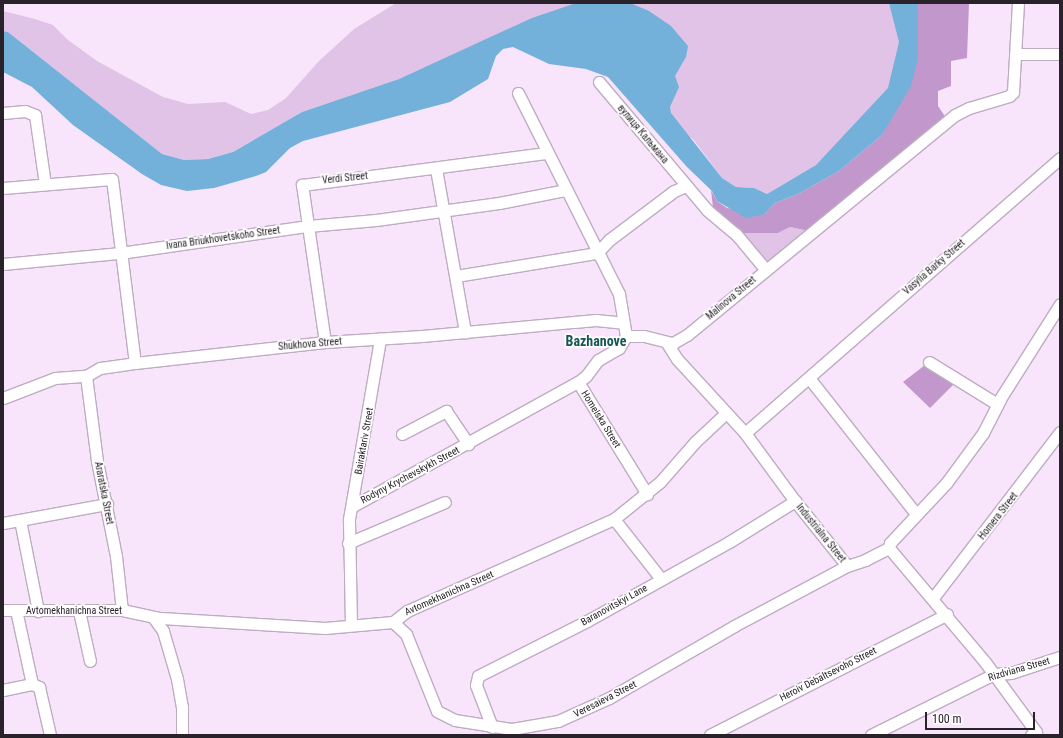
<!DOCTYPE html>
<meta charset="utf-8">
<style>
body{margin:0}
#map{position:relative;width:1063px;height:738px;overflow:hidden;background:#f8e5fc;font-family:"Roboto Condensed",sans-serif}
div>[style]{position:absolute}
.green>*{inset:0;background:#e1c3e8}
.forest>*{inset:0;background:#c297cb}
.water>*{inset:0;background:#73b1da}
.roads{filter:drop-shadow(1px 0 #beacc2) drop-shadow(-1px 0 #beacc2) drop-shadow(0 1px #beacc2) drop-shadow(0 -1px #beacc2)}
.minor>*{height:11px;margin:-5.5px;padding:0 5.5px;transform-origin:5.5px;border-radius:5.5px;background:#fff}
span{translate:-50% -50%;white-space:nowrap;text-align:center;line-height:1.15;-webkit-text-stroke:3.5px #fff;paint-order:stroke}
.street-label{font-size:10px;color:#29222a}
.district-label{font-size:14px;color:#175453;font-weight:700}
.frame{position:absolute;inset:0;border:4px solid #29222a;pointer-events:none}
.scale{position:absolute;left:925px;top:712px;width:110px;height:18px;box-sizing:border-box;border:2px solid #29222a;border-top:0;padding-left:5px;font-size:12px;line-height:14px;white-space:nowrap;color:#29222a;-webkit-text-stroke:3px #fff;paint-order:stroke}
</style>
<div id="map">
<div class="green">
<div style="clip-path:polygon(396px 3px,941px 3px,945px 45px,865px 114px,816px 165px,767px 194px,754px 188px,736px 187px,722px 178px,693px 139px,684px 133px,653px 88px,506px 31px,399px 79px,302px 112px,233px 152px,208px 159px,184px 160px,162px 154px,8px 32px,3px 31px,3px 11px,35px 19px,53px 25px,68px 40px,97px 61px,163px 97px,188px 104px,225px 102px,251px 114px,268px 110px,286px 98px,318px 62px,354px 29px)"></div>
<div style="clip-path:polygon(790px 227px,809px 231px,766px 263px,738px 233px,778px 233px)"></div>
</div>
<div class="forest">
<div style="clip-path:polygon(918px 3px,969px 3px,967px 58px,951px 61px,951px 86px,938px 91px,938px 106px,948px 121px,809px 231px,790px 227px,778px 233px,738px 233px,713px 208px,711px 190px,717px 201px,727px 208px,765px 214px,775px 203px,798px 194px,839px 171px,882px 135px,918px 59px)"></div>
<div style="clip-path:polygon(929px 362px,958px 380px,930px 408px,903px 382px)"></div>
</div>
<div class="water">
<div style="clip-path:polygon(576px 3px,630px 3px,649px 11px,671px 26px,688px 46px,686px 57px,675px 76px,679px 87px,670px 107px,671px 113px,722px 178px,736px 187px,754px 188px,767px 194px,816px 165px,888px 88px,899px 42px,889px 3px,918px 3px,918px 59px,911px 86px,882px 135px,839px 171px,798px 194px,775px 203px,765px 214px,746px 218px,717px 201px,712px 191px,687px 167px,608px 77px,586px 69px,549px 64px,513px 47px,503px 49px,496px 56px,488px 79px,450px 102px,303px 141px,290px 148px,266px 172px,256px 176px,214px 188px,187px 191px,161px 185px,142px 174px,73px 125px,32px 87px,3px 72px,3px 31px,8px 32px,162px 154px,184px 160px,208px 159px,233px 152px,302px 112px,399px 79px,532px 18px)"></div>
</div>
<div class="roads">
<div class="minor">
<div style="left:1017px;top:54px;width:43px"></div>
<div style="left:599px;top:82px;width:167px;rotate:49.8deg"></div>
<div style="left:707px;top:210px;width:38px;rotate:40deg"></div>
<div style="left:736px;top:234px;width:47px;rotate:50.2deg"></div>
<div style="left:518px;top:93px;width:225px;rotate:63.3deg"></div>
<div style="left:619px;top:294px;width:43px;rotate:80.5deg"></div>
<div style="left:626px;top:336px;width:18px"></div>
<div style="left:644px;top:336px;width:30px;rotate:14deg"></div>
<div style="left:673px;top:343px;width:16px;rotate:-30deg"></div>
<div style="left:687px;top:335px;width:347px;rotate:-39.4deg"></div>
<div style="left:955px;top:115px;width:16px;rotate:-27deg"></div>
<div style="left:969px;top:108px;width:42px;rotate:-16.7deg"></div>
<div style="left:1009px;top:96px;width:6px;rotate:-45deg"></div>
<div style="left:1013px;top:92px;width:89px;rotate:-86.8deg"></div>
<div style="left:3px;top:113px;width:22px;rotate:-5deg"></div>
<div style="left:25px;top:111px;width:11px;rotate:22deg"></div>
<div style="left:35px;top:115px;width:70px;rotate:81.8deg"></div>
<div style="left:436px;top:169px;width:166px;rotate:79.9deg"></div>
<div style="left:3px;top:188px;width:109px;rotate:-4.7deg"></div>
<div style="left:112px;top:179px;width:185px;rotate:82.9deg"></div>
<div style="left:3px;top:264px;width:118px;rotate:-5.4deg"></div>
<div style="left:120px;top:253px;width:190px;rotate:-8.2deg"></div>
<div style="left:308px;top:226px;width:68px;rotate:-5deg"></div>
<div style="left:376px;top:220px;width:124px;rotate:-7.9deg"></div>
<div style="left:499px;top:203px;width:67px;rotate:-11.1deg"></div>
<div style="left:456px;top:276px;width:143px;rotate:-9.3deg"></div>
<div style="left:597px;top:253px;width:18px;rotate:-47deg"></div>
<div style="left:609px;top:240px;width:81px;rotate:-37deg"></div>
<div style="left:674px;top:191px;width:13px;rotate:-23deg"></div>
<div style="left:626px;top:336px;width:14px;rotate:120deg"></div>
<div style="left:619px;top:348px;width:24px;rotate:150deg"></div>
<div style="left:598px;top:360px;width:20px;rotate:127deg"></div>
<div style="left:586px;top:376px;width:10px;rotate:143deg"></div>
<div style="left:578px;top:382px;width:132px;rotate:58.4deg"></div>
<div style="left:325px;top:342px;width:159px;rotate:-98.3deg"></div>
<div style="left:302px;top:185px;width:246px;rotate:-7.5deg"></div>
<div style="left:667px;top:343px;width:19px;rotate:58deg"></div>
<div style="left:677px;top:359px;width:100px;rotate:47.4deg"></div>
<div style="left:745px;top:433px;width:84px;rotate:53.7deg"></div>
<div style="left:795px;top:501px;width:83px;rotate:51.3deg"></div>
<div style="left:847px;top:566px;width:19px;rotate:-18deg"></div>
<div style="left:865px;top:560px;width:27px;rotate:-27deg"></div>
<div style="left:889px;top:548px;width:5px;rotate:-79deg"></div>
<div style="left:890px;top:543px;width:83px;rotate:-46.9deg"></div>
<div style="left:947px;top:482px;width:61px;rotate:-53.7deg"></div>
<div style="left:983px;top:433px;width:38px;rotate:-63deg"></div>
<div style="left:1000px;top:399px;width:112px;rotate:-57.7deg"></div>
<div style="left:929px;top:362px;width:80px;rotate:31.7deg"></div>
<div style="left:86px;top:376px;width:86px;rotate:82.6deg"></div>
<div style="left:97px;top:461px;width:97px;rotate:78.7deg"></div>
<div style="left:116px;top:556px;width:54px;rotate:83.7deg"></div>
<div style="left:809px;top:378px;width:173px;rotate:51.8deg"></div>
<div style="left:3px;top:398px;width:56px;rotate:-21deg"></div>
<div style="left:55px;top:378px;width:31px;rotate:-4deg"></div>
<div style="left:86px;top:376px;width:16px;rotate:-30deg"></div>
<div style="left:100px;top:368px;width:35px;rotate:-8deg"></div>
<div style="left:135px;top:363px;width:191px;rotate:-6.3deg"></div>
<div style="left:325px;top:342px;width:97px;rotate:-3.5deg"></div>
<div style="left:422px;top:336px;width:153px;rotate:-5.3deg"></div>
<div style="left:574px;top:322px;width:22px;rotate:-5deg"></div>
<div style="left:596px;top:320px;width:27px;rotate:6deg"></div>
<div style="left:745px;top:433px;width:418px;rotate:-41.1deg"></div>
<div style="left:402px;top:434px;width:50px;rotate:-27.6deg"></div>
<div style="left:446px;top:411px;width:40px;rotate:56deg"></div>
<div style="left:353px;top:506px;width:257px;rotate:-28.9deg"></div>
<div style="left:614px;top:519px;width:76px;rotate:51.9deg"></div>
<div style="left:20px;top:520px;width:93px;rotate:78.8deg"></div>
<div style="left:3px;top:523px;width:106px;rotate:-10.4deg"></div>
<div style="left:348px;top:543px;width:105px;rotate:-22.9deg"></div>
<div style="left:889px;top:548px;width:149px;rotate:49.9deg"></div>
<div style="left:985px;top:662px;width:87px;rotate:53.9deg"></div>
<div style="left:1036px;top:732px;width:6px;rotate:149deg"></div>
<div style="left:933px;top:598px;width:209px;rotate:-52.6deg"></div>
<div style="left:3px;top:610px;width:119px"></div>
<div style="left:122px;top:610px;width:40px;rotate:12deg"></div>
<div style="left:161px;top:618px;width:164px;rotate:3.5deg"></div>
<div style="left:325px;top:628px;width:68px;rotate:-5deg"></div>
<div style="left:393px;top:622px;width:18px;rotate:-38deg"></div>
<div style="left:407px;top:611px;width:227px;rotate:-24deg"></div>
<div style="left:614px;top:519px;width:59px;rotate:-38.8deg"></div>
<div style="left:660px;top:482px;width:53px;rotate:-48.8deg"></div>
<div style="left:695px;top:442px;width:42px;rotate:-43.1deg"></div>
<div style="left:16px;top:610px;width:76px;rotate:77.8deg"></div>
<div style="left:32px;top:684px;width:8px;rotate:23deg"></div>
<div style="left:39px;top:687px;width:49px;rotate:77.1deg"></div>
<div style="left:79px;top:611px;width:51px;rotate:77.6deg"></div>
<div style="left:153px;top:617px;width:17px;rotate:54deg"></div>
<div style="left:163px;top:631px;width:50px;rotate:73.7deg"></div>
<div style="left:177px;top:679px;width:28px;rotate:80deg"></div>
<div style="left:182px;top:707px;width:28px;rotate:90deg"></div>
<div style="left:393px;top:622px;width:18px;rotate:43deg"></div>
<div style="left:406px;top:634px;width:83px;rotate:68.1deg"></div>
<div style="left:437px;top:711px;width:20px;rotate:27deg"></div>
<div style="left:455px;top:720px;width:58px;rotate:9deg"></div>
<div style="left:512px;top:729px;width:47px;rotate:-9.9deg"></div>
<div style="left:558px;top:721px;width:56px;rotate:-24.3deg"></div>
<div style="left:609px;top:698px;width:144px;rotate:-29.9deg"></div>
<div style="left:734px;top:626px;width:128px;rotate:-28deg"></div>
<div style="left:351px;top:625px;width:106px;rotate:-91.1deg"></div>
<div style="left:349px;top:519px;width:183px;rotate:-80.2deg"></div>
<div style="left:3px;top:690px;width:30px;rotate:-12deg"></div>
<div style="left:492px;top:727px;width:45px;rotate:-110.9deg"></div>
<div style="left:476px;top:685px;width:9px;rotate:-77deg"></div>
<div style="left:478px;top:676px;width:122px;rotate:-26.8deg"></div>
<div style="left:587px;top:621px;width:162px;rotate:-29.1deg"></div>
<div style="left:729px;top:542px;width:78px;rotate:-31.8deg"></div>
<div style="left:710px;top:735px;width:266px;rotate:-27deg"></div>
<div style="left:871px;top:735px;width:137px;rotate:-26.4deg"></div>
<div style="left:994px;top:674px;width:17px;rotate:-3deg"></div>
<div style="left:1011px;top:673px;width:52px;rotate:-18.1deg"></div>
</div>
</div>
<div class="street-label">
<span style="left:643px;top:134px;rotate:50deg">вулиця Кальмана</span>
<span style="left:345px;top:178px;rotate:-6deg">Verdi Street</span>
<span style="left:223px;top:238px;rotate:-8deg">Ivana Briukhovetskoho Street</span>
<span style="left:934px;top:267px;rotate:-41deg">Vasylia Barky Street</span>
<span style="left:731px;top:298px;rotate:-40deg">Malinova Street</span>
<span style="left:310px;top:344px;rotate:-5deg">Shukhova Street</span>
<span style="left:601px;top:419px;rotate:58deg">Homelska Street</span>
<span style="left:364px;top:441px;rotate:-80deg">Bairaktariv Street</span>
<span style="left:410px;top:475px;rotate:-28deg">Rodyny Krychevskykh Street</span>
<span style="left:104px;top:493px;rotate:79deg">Araratska Street</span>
<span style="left:998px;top:516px;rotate:-52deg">Homera Street</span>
<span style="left:821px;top:533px;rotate:51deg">Industrialna Street</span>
<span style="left:449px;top:593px;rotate:-24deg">Avtomekhanichna Street</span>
<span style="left:614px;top:605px;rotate:-29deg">Baranovitskyi Lane</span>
<span style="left:74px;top:611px">Avtomekhanichna Street</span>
<span style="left:1019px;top:669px;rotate:-16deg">Rizdviana Street</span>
<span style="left:828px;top:674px;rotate:-27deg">Heroiv Debaltsevoho Street</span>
<span style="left:605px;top:699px;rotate:-27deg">Veresaieva Street</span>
</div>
<div class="district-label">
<span style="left:596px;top:341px">Bazhanove</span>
</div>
<div class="frame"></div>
<div class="scale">100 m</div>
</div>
